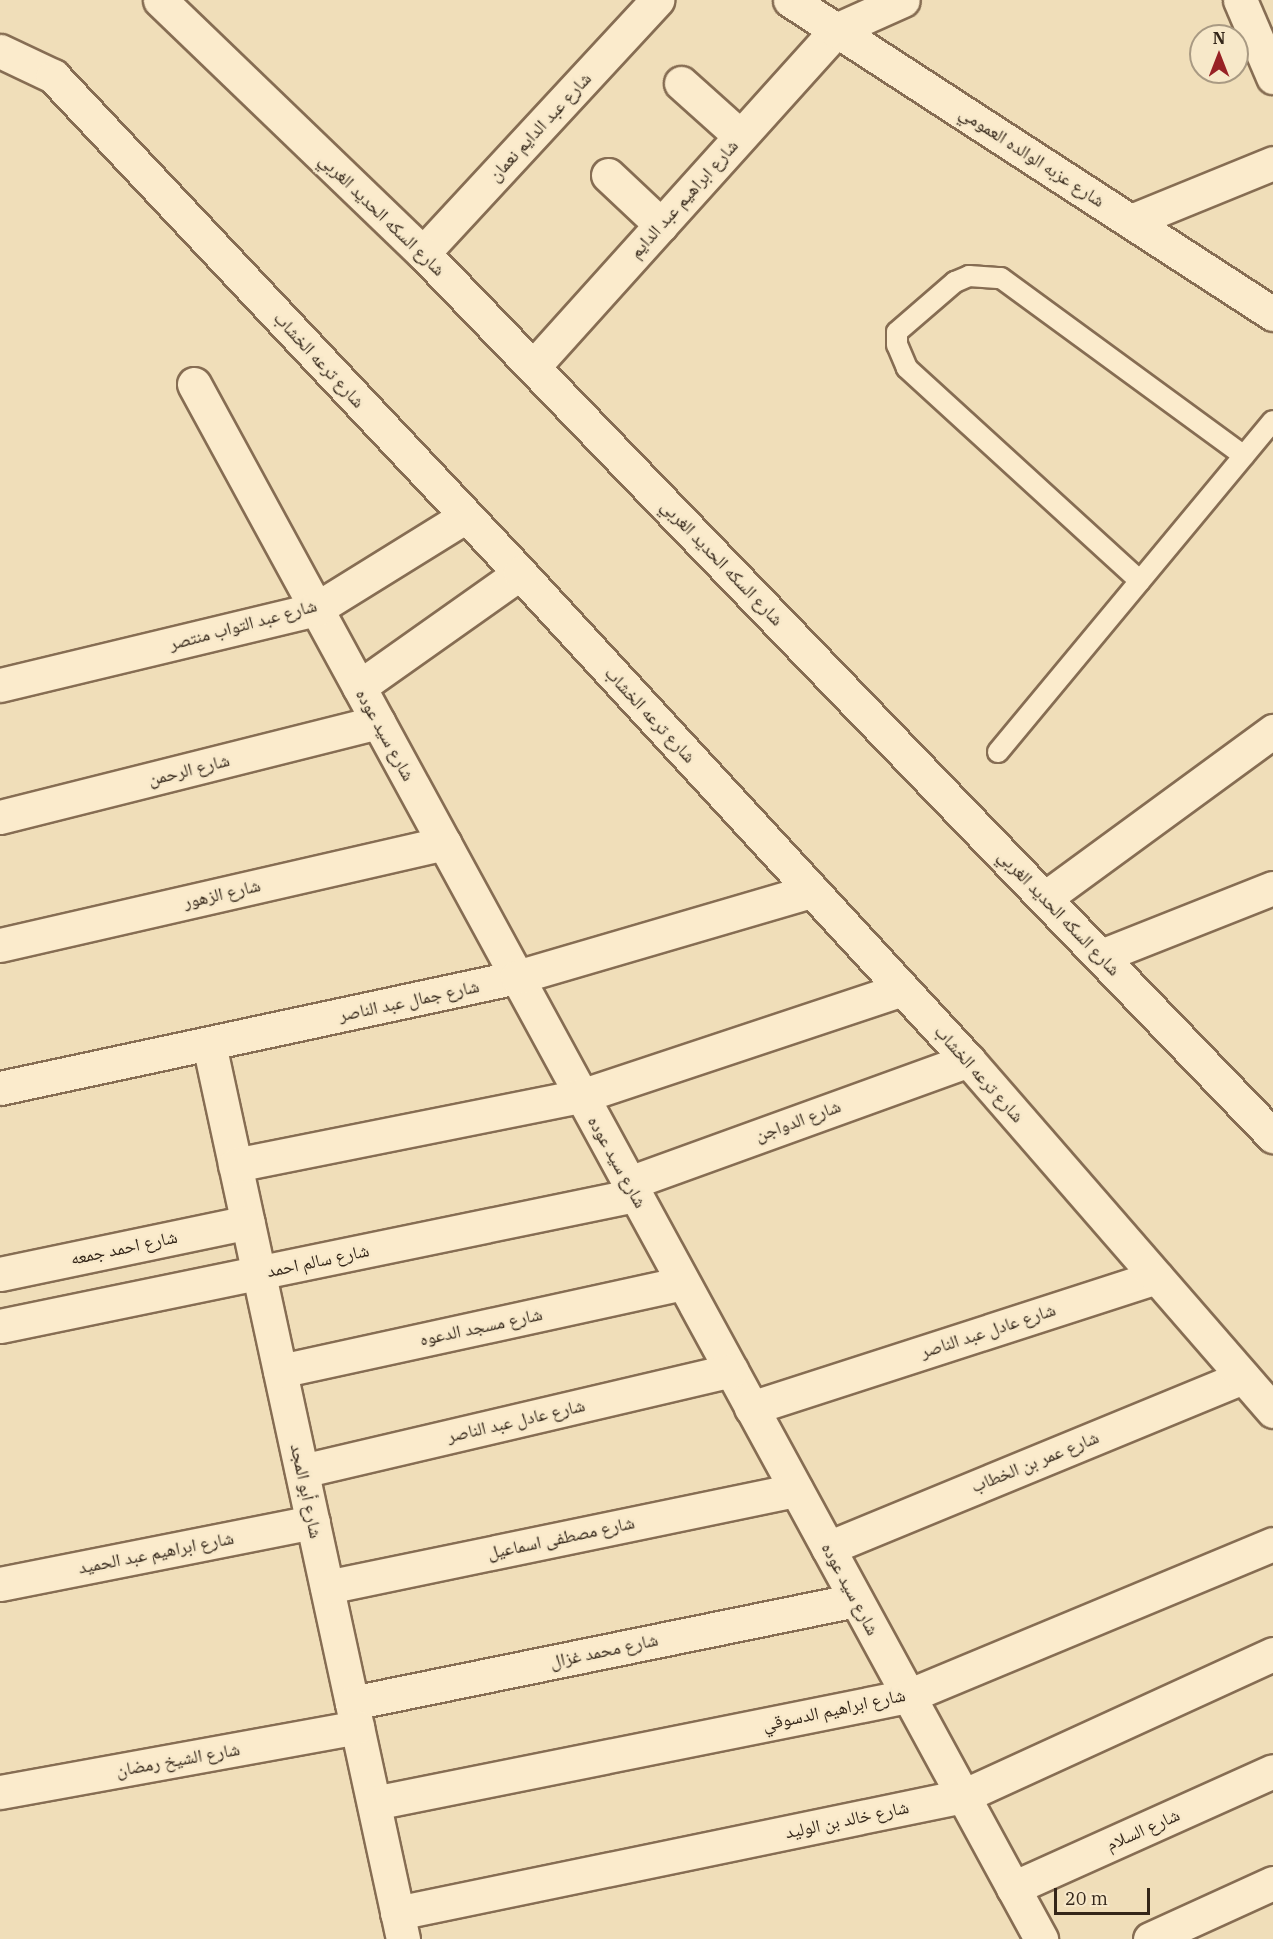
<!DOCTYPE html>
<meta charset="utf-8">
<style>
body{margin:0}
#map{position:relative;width:1273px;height:1939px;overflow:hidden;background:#f0deb9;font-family:"IBM Plex Serif","Noto Naskh Arabic",serif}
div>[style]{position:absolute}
.roads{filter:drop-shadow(2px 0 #866d53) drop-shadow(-2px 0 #866d53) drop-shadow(0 2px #866d53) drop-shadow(0 -2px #866d53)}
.lane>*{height:20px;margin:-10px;padding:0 10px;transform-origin:10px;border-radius:10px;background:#fbebcc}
.street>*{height:33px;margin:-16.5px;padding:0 16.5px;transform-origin:16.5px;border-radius:16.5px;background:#fbebcc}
.secondary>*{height:33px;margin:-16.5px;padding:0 16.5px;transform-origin:16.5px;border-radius:16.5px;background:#fbebcc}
span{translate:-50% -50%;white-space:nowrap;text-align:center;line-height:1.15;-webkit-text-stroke:4.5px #f7e8c9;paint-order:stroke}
.street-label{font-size:18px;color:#342619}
.north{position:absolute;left:1189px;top:24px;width:60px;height:60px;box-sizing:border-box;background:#f7e8c9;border:2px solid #a99a83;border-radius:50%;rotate:0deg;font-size:16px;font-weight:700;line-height:24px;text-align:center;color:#342619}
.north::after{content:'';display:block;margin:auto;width:21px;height:27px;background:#982125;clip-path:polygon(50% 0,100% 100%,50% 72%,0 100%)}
.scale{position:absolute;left:1054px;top:1888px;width:96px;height:27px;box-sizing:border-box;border:3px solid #342619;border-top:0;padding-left:8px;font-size:18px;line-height:21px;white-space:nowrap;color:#342619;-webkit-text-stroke:4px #f7e8c9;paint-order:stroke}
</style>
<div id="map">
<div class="roads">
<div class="lane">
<div style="left:1140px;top:581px;width:316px;rotate:-137.6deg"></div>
<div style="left:907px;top:368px;width:25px;rotate:-113deg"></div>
<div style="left:897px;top:345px;width:13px;rotate:-90deg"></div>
<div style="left:897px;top:332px;width:77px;rotate:-40.8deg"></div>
<div style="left:955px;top:282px;width:15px;rotate:-23deg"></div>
<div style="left:969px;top:276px;width:32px;rotate:4deg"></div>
<div style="left:1001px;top:278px;width:301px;rotate:36.2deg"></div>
<div style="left:998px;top:752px;width:430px;rotate:-50.3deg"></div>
</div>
<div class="street">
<div style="left:1240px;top:0;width:84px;rotate:66.8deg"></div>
<div style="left:681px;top:83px;width:79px;rotate:41.9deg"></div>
<div style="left:608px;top:175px;width:73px;rotate:43.3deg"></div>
<div style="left:1131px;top:221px;width:153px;rotate:-22.2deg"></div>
<div style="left:423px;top:253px;width:345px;rotate:-47.2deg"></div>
<div style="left:533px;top:367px;width:453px;rotate:-48deg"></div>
<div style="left:836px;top:30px;width:73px;rotate:-24.1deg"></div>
<div style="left:194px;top:384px;width:1771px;rotate:61.42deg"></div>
<div style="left:0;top:685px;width:325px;rotate:-13.5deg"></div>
<div style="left:316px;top:609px;width:176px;rotate:-31.8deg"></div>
<div style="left:359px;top:687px;width:197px;rotate:-35.3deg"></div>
<div style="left:0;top:817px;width:390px;rotate:-14.1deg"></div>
<div style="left:1045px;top:898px;width:283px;rotate:-36.2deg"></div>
<div style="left:0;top:945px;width:456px;rotate:-12.9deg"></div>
<div style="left:1101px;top:956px;width:185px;rotate:-21.6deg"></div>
<div style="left:209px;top:1044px;width:916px;rotate:77.77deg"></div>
<div style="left:0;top:1088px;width:529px;rotate:-12.12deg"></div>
<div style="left:517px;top:977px;width:307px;rotate:-16.3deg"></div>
<div style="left:235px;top:1165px;width:353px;rotate:-11.3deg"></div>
<div style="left:581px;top:1096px;width:338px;rotate:-18.4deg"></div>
<div style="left:629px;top:1183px;width:361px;rotate:-19.9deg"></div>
<div style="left:0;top:1274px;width:253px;rotate:-11.8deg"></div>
<div style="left:0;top:1326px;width:648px;rotate:-11.66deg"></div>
<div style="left:280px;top:1371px;width:412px;rotate:-12.3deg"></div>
<div style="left:751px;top:1408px;width:426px;rotate:-17.9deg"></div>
<div style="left:302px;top:1471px;width:441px;rotate:-13.2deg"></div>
<div style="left:828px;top:1548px;width:449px;rotate:-22.4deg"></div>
<div style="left:0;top:1584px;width:319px;rotate:-11.2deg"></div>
<div style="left:327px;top:1587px;width:479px;rotate:-11.7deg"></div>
<div style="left:352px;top:1703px;width:514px;rotate:-11.55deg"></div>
<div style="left:0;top:1792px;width:363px;rotate:-10.3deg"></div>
<div style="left:374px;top:1803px;width:545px;rotate:-11.33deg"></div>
<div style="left:908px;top:1696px;width:395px;rotate:-22.6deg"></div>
<div style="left:1013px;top:1888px;width:285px;rotate:-24.2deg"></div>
<div style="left:397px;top:1913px;width:578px;rotate:-11.68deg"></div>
<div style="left:963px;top:1796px;width:341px;rotate:-24.6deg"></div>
<div style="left:1150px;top:1939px;width:135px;rotate:-24.5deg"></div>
</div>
<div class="secondary">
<div style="left:160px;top:0;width:365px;rotate:43.9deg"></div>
<div style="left:423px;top:253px;width:1226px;rotate:46.09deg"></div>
<div style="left:790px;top:0;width:576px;rotate:33.03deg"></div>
<div style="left:0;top:51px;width:59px;rotate:25.3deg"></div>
<div style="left:53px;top:76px;width:682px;rotate:46.78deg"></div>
<div style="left:520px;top:573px;width:662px;rotate:47.39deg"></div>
<div style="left:968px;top:1060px;width:465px;rotate:49deg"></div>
</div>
</div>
<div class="street-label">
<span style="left:540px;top:127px;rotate:-47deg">شارع عبد الدايم نعمان</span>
<span style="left:1032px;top:157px;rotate:33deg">شارع عزبه الوالده العمومي</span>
<span style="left:684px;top:199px;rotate:-48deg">شارع ابراهيم عبد الدايم</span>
<span style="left:382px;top:215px;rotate:44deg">شارع السكه الحديد الغربي</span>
<span style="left:319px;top:360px;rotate:47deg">شارع ترعه الخشاب</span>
<span style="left:722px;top:563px;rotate:46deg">شارع السكه الحديد الغربي</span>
<span style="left:243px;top:625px;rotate:-15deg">شارع عبد التواب منتصر</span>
<span style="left:650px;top:715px;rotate:47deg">شارع ترعه الخشاب</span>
<span style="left:385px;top:735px;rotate:61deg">شارع سيد عوده</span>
<span style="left:189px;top:770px;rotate:-14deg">شارع الرحمن</span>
<span style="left:222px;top:894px;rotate:-13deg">شارع الزهور</span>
<span style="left:1059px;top:913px;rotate:46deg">شارع السكه الحديد الغربي</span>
<span style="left:409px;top:1001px;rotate:-12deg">شارع جمال عبد الناصر</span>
<span style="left:979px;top:1074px;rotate:48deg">شارع ترعه الخشاب</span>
<span style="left:798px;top:1121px;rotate:-20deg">شارع الدواجن</span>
<span style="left:617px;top:1162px;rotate:61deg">شارع سيد عوده</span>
<span style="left:124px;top:1248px;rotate:-12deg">شارع احمد جمعه</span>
<span style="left:318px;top:1261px;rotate:-12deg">شارع سالم احمد</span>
<span style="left:481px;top:1327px;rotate:-12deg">شارع مسجد الدعوه</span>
<span style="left:988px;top:1331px;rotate:-18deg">شارع عادل عبد الناصر</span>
<span style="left:516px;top:1421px;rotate:-13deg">شارع عادل عبد الناصر</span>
<span style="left:1035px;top:1462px;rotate:-22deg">شارع عمر بن الخطاب</span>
<span style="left:306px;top:1491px;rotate:78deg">شارع أبو المجد</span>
<span style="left:561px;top:1538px;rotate:-12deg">شارع مصطفى اسماعيل</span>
<span style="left:156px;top:1553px;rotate:-11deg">شارع ابراهيم عبد الحميد</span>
<span style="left:850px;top:1589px;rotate:62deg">شارع سيد عوده</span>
<span style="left:604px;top:1651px;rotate:-12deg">شارع محمد غزال</span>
<span style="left:834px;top:1710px;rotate:-12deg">شارع ابراهيم الدسوقي</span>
<span style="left:178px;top:1760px;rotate:-10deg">شارع الشيخ رمضان</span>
<span style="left:847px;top:1820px;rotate:-12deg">شارع خالد بن الوليد</span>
<span style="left:1143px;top:1830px;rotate:-24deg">شارع السلام</span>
</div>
<div class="north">N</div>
<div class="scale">20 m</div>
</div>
